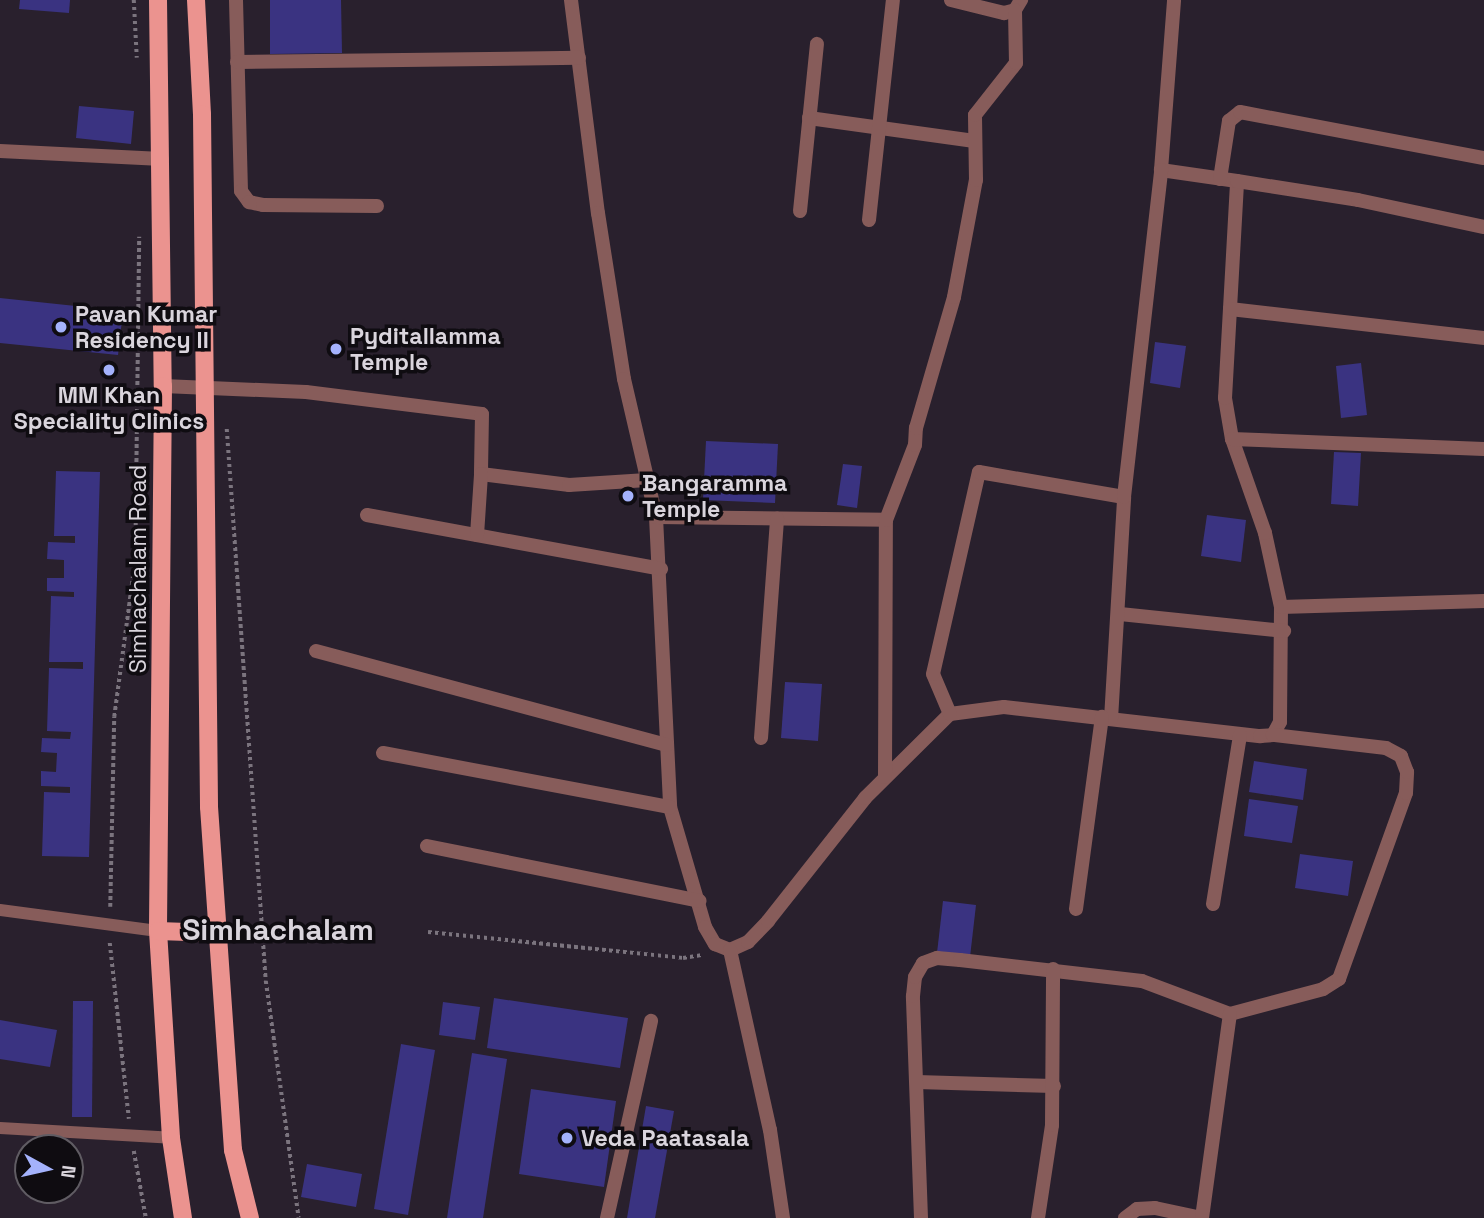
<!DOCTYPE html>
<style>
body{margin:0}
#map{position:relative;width:1484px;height:1218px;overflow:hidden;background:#29202d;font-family:"Space Grotesk",sans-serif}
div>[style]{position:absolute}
.building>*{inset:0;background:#3a3381}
.path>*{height:3.5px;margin-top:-1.75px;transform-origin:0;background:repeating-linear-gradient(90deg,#7b747e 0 3.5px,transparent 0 7px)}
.lane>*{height:12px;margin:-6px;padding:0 6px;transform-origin:6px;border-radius:6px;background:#875c5a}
.street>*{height:14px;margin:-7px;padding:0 7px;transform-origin:7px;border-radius:7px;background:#875c5a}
.primary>*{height:18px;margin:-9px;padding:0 9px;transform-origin:9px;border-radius:9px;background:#eb938f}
.dots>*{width:19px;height:19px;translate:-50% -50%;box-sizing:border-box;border:4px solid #0f0c11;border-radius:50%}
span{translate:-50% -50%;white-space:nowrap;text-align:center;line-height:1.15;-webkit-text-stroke:7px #0f0c11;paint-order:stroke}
.poi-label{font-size:23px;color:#dad5dd;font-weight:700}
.left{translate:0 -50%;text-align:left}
.street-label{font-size:23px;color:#dad5dd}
.district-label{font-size:30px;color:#dad5dd;font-weight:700}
.north{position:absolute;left:14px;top:1134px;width:70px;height:70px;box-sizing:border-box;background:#0f0c11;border:2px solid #605c63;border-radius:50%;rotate:98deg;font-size:19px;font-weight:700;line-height:28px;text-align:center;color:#dad5dd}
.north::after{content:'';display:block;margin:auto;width:24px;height:32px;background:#a4b2fc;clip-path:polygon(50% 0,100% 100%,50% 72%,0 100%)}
</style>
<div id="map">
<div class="building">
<div style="clip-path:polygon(20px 0,70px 0,69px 13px,19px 9px)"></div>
<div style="clip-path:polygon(270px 0,341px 0,342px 53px,270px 54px)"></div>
<div style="clip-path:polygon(79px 106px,134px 111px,131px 144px,76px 138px)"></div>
<div style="clip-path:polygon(0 298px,123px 311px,118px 355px,0 343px)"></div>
<div style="clip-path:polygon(1155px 342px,1186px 346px,1180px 388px,1150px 383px)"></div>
<div style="clip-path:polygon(1361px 363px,1367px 415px,1341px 418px,1336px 366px)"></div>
<div style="clip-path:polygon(706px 441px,778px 444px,775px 503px,703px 500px)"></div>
<div style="clip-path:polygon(1334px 452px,1361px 453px,1358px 506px,1331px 504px)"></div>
<div style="clip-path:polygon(843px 464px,862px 466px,857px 508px,837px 505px)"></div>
<div style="clip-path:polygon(56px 471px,100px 472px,89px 857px,42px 856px,44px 792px,70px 793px,70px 787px,41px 786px,41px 771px,56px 772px,57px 753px,41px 752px,42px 738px,70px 739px,71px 732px,47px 731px,49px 668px,83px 669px,83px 662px,49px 662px,51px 596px,74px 597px,74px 592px,47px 591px,47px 578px,64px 578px,64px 560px,47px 559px,48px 542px,75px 543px,75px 536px,54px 536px)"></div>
<div style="clip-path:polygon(1207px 515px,1246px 520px,1241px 562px,1201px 556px)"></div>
<div style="clip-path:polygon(785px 682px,822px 684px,818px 741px,781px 738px)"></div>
<div style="clip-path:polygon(1254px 761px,1307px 769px,1303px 800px,1249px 792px)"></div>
<div style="clip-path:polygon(1249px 799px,1298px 806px,1292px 843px,1244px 836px)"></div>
<div style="clip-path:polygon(1300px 854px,1353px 861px,1348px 896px,1295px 888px)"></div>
<div style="clip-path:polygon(943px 901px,976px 905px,970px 957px,937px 953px)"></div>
<div style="clip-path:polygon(494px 998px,628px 1018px,620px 1068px,487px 1048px)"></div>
<div style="clip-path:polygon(73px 1001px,93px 1001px,92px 1117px,72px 1117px)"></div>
<div style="clip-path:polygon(443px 1002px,480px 1007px,475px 1040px,439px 1035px)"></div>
<div style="clip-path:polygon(0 1020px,57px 1030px,50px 1067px,0 1059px)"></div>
<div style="clip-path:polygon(401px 1044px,435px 1050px,408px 1215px,374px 1209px)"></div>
<div style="clip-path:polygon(472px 1053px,507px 1059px,483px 1218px,447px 1218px)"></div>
<div style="clip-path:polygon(531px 1089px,616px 1101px,604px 1187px,519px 1174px)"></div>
<div style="clip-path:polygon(646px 1106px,674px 1111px,655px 1218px,627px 1218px)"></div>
<div style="clip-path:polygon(307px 1164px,362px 1174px,356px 1207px,301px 1197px)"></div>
</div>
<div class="path">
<div style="left:134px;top:0;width:58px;rotate:87deg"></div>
<div style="left:227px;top:429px;width:553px;rotate:85.96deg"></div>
<div style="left:266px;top:981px;width:239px;rotate:82.1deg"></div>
<div style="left:110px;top:907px;width:190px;rotate:-88.8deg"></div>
<div style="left:114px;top:717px;width:158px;rotate:-82.4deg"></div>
<div style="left:135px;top:560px;width:323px;rotate:-89.3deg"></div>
<div style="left:428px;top:932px;width:256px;rotate:5.8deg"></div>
<div style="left:683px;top:958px;width:20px;rotate:-9deg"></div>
<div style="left:110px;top:943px;width:177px;rotate:83.8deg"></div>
<div style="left:134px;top:1151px;width:68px;rotate:79.8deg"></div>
</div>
<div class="lane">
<div style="left:0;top:910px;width:159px;rotate:7.6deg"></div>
<div style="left:0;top:1128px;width:171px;rotate:3.3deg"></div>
</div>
<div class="street">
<div style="left:236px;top:0;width:191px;rotate:88.5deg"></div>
<div style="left:241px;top:191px;width:14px;rotate:54deg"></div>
<div style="left:249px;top:202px;width:14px;rotate:12deg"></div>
<div style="left:263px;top:205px;width:114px;rotate:0.5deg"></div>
<div style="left:571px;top:0;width:215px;rotate:82.8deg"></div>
<div style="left:598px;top:213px;width:168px;rotate:81.1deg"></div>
<div style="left:624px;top:379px;width:142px;rotate:76.9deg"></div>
<div style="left:656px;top:517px;width:290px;rotate:87.2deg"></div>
<div style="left:670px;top:807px;width:125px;rotate:73.7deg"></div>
<div style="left:705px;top:927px;width:20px;rotate:60deg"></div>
<div style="left:715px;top:944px;width:16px;rotate:22deg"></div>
<div style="left:730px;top:950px;width:20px;rotate:-24deg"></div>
<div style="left:748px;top:942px;width:29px;rotate:-46deg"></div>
<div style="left:768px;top:921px;width:157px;rotate:-51.7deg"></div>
<div style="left:865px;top:798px;width:120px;rotate:-44.7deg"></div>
<div style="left:950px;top:714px;width:54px;rotate:-7.4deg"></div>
<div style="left:1004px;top:707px;width:258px;rotate:6.5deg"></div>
<div style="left:1260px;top:736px;width:13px;rotate:-4deg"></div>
<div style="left:1273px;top:735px;width:15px;rotate:-62deg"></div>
<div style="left:1280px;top:722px;width:115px;rotate:-89.5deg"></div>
<div style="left:1281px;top:607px;width:76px;rotate:-102.2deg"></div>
<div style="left:1265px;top:533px;width:100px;rotate:-109.3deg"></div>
<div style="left:1232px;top:439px;width:42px;rotate:-99.7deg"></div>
<div style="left:1225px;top:398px;width:217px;rotate:-86.8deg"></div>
<div style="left:1237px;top:181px;width:77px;rotate:-171.8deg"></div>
<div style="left:1161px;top:170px;width:170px;rotate:-85.6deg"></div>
<div style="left:951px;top:0;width:55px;rotate:13.8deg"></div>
<div style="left:1004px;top:13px;width:11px;rotate:-15deg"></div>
<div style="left:1015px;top:10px;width:12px;rotate:-59deg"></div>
<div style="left:237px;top:62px;width:342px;rotate:-0.7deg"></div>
<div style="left:809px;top:118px;width:167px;rotate:7.9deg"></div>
<div style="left:0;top:151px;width:162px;rotate:2.8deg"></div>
<div style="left:1220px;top:179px;width:59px;rotate:-81.2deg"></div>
<div style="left:1229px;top:121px;width:14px;rotate:-39deg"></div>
<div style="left:1240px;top:112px;width:248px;rotate:10.7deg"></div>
<div style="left:1237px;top:181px;width:122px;rotate:8.9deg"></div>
<div style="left:1358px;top:200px;width:129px;rotate:12.1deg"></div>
<div style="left:800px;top:211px;width:168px;rotate:-84.2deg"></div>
<div style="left:869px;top:220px;width:221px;rotate:-83.8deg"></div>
<div style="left:1230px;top:309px;width:256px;rotate:6.5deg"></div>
<div style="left:163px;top:386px;width:143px;rotate:2.4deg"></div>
<div style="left:306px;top:392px;width:177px;rotate:7.1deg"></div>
<div style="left:482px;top:414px;width:60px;rotate:91deg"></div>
<div style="left:481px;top:474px;width:89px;rotate:7.1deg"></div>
<div style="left:569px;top:485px;width:78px;rotate:-3.7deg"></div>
<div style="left:1232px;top:439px;width:252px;rotate:2.3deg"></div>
<div style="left:367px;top:515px;width:299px;rotate:10.4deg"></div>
<div style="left:656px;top:517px;width:230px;rotate:0.7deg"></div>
<div style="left:477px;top:535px;width:61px;rotate:-86.2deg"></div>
<div style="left:1281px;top:607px;width:203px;rotate:-1.7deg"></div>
<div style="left:1120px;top:614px;width:165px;rotate:5.9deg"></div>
<div style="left:316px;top:651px;width:363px;rotate:15deg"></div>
<div style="left:950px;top:714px;width:43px;rotate:-113deg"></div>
<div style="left:933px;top:674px;width:207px;rotate:-77.2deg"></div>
<div style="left:979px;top:472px;width:147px;rotate:9.8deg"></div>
<div style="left:1111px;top:719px;width:222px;rotate:-86.6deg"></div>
<div style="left:1124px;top:497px;width:329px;rotate:-83.5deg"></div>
<div style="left:761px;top:738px;width:220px;rotate:-85.8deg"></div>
<div style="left:383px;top:753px;width:292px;rotate:10.7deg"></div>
<div style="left:885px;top:777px;width:257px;rotate:-89.8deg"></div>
<div style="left:886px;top:520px;width:80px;rotate:-68.9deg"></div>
<div style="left:915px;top:445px;width:17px;rotate:-87deg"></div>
<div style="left:916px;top:428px;width:136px;rotate:-73.8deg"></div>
<div style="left:954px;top:297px;width:119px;rotate:-79.4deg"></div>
<div style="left:976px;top:180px;width:65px;rotate:-90.9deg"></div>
<div style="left:975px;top:115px;width:66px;rotate:-51.7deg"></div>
<div style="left:1016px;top:63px;width:53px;rotate:-91.1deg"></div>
<div style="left:427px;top:846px;width:278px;rotate:11.4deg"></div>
<div style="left:1213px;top:904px;width:171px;rotate:-80.9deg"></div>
<div style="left:1076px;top:909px;width:194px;rotate:-82.3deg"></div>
<div style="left:730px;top:950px;width:184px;rotate:77.5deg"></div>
<div style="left:770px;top:1130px;width:89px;rotate:81.6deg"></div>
<div style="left:917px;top:1082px;width:137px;rotate:1.7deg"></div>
<div style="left:607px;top:1218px;width:202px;rotate:-77.4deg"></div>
<div style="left:921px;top:1218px;width:222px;rotate:-92.1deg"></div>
<div style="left:913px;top:996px;width:19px;rotate:-84deg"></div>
<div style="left:915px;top:977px;width:16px;rotate:-60deg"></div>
<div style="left:923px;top:963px;width:15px;rotate:-20deg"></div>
<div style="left:937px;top:958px;width:23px;rotate:5deg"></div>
<div style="left:960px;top:960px;width:183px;rotate:6.6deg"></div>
<div style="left:1142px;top:981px;width:94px;rotate:20.6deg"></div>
<div style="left:1230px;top:1014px;width:96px;rotate:-15deg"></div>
<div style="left:1323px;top:989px;width:19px;rotate:-32deg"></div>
<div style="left:1339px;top:979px;width:198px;rotate:-70.2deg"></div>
<div style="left:1406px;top:793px;width:21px;rotate:-87deg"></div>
<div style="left:1407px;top:772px;width:17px;rotate:-111deg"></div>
<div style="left:1401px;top:756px;width:17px;rotate:-152deg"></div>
<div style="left:1386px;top:748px;width:114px;rotate:-173.4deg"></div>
<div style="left:1038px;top:1218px;width:94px;rotate:-81.4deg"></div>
<div style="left:1052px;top:1125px;width:156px;rotate:-89.6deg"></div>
<div style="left:1125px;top:1218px;width:15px;rotate:-37deg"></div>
<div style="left:1137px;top:1209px;width:18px;rotate:-3deg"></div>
<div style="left:1155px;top:1208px;width:48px;rotate:12deg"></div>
<div style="left:1202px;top:1218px;width:206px;rotate:-82.2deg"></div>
</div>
<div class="primary">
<div style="left:158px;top:0;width:386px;rotate:89.3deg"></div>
<div style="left:163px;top:386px;width:545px;rotate:90.53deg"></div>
<div style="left:158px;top:931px;width:207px;rotate:86.4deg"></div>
<div style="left:171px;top:1138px;width:81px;rotate:81.5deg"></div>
<div style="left:196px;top:0;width:114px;rotate:87deg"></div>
<div style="left:202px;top:114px;width:693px;rotate:89.42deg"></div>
<div style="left:209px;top:807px;width:344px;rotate:86deg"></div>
<div style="left:233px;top:1150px;width:70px;rotate:76deg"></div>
<div style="left:158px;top:931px;width:59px;rotate:1.9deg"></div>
</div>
<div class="dots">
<div style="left:61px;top:327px;background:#a4b2fc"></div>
<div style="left:336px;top:349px;background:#a4b2fc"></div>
<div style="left:109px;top:370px;background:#a4b2fc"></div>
<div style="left:628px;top:496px;background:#a4b2fc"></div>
<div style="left:567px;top:1138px;background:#a4b2fc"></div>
</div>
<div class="poi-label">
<span class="left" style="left:75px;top:327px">Pavan Kumar<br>Residency II</span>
<span class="left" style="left:350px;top:349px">Pyditallamma<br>Temple</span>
<span style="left:109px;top:408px">MM Khan<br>Speciality Clinics</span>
<span class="left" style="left:642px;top:496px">Bangaramma<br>Temple</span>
<span class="left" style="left:581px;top:1138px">Veda Paatasala</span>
</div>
<div class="street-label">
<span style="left:138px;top:569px;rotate:-90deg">Simhachalam Road</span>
</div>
<div class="district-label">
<span style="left:278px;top:930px">Simhachalam</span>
</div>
<div class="north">N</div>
</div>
